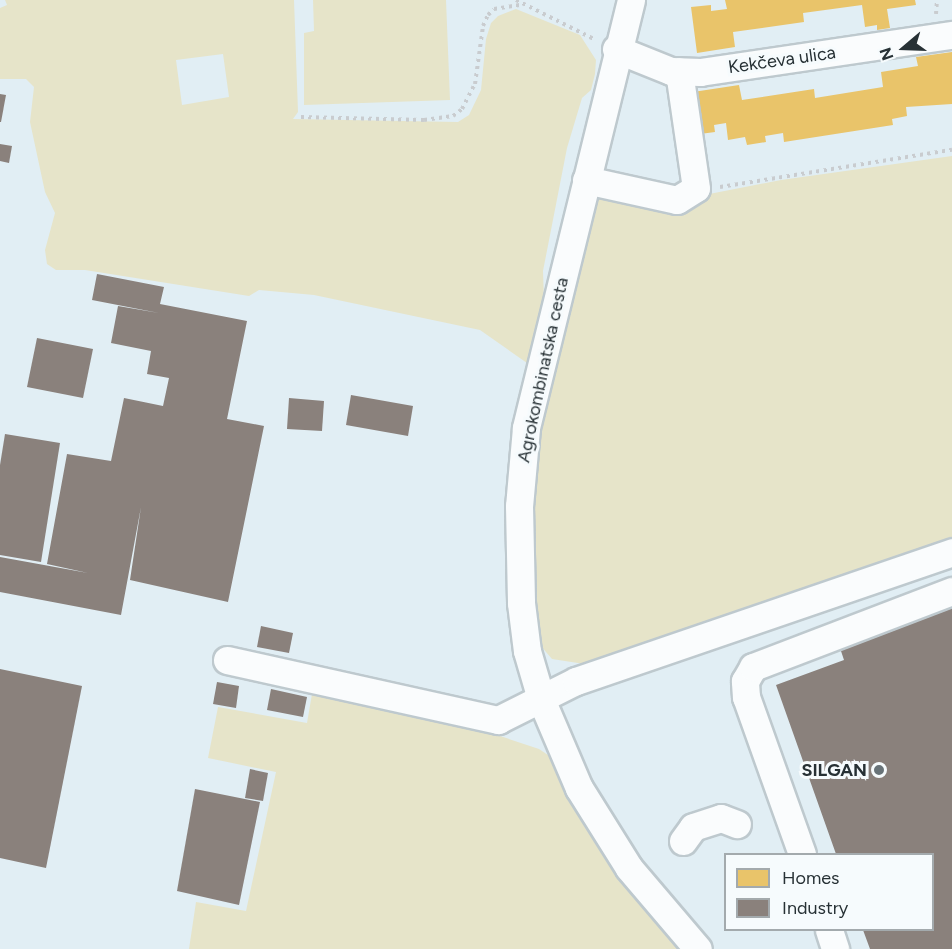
<!DOCTYPE html>
<meta charset="utf-8">
<style>
body{margin:0}
#map{position:relative;width:952px;height:949px;overflow:hidden;background:#e1eef4;font-family:Figtree,sans-serif}
div>[style]{position:absolute}
.green>*{inset:0;background:#e6e4c9}
.homes>*{inset:0;background:#e9c46a}
.industry>*{inset:0;background:#8a817c}
.path>*{height:4px;margin-top:-2px;transform-origin:0;background:repeating-linear-gradient(90deg,#c9cccf 0 3px,transparent 0 7.5px)}
.roads{filter:drop-shadow(2px 0 #bec9ce) drop-shadow(-2px 0 #bec9ce) drop-shadow(0 2px #bec9ce) drop-shadow(0 -2px #bec9ce)}
.minor>*{height:27px;margin:-13.5px;padding:0 13.5px;transform-origin:13.5px;border-radius:13.5px;background:#fafcfd}
.dots>*{width:16px;height:16px;translate:-50% -50%;box-sizing:border-box;border:3px solid #f6fbfd;border-radius:50%}
span{translate:-50% -50%;white-space:nowrap;text-align:center;line-height:1.15;-webkit-text-stroke:6px #f6fbfd;paint-order:stroke}
.street-label{font-size:18px;color:#273135}
.poi-label{font-size:18px;color:#273135;font-weight:700}
.right{translate:-100% -50%;text-align:right}
.legend{position:absolute;left:724px;top:853px;width:210px;height:78px;box-sizing:border-box;background:#f6fbfd;border:2px solid #a3aaad;margin:0;padding:8px 10px;list-style:none;font-size:18px;color:#273135}
.legend li{display:flex;align-items:center;gap:12px;height:30px}
.legend b{width:30px;border:2px solid #a3aaad}
.north{position:absolute;left:874px;top:18px;width:60px;height:60px;-webkit-text-stroke:4px #f6fbfd;paint-order:stroke;rotate:251deg;font-size:16px;font-weight:700;line-height:24px;text-align:center;color:#273135}
.north::after{content:'';display:block;margin:auto;width:21px;height:27px;background:#273135;clip-path:polygon(50% 0,100% 100%,50% 72%,0 100%)}
</style>
<div id="map">
<div class="green">
<div style="clip-path:polygon(evenodd,5px 0,294px 0,298px 112px,293px 119px,458px 122px,469px 115px,481px 90px,486px 39px,491px 23px,498px 16px,516px 9px,580px 35px,596px 60px,595px 74px,591px 90px,582px 98px,567px 148px,543px 271px,544px 301px,527px 363px,480px 330px,314px 295px,259px 290px,249px 296px,85px 270px,56px 270px,47px 264px,45px 250px,55px 213px,45px 192px,30px 122px,34px 87px,26px 79px,0 79px,0 8px,7px 5px,5px 0,223px 54px,229px 97px,182px 105px,176px 60px,223px 54px)"></div>
<div style="clip-path:polygon(313px 0,446px 0,450px 100px,304px 105px,304px 33px,314px 31px)"></div>
<div style="clip-path:polygon(952px 156px,952px 544px,591px 665px,552px 659px,540px 645px,534px 629px,530px 538px,539px 420px,588px 218px,599px 196px,699px 196px,781px 180px)"></div>
<div style="clip-path:polygon(312px 694px,470px 726px,539px 749px,551px 757px,605px 856px,684px 949px,189px 949px,196px 902px,246px 911px,276px 772px,208px 758px,218px 707px,307px 723px)"></div>
</div>
<div class="homes">
<div style="clip-path:polygon(725px 0,915px 0,916px 5px,887px 9px,890px 28px,877px 30px,877px 25px,865px 27px,862px 5px,803px 13px,804px 22px,733px 32px,735px 47px,697px 53px,691px 7px,711px 5px,711px 11px,727px 9px)"></div>
<div style="clip-path:polygon(952px 52px,952px 104px,906px 107px,907px 116px,892px 119px,893px 125px,784px 142px,783px 133px,765px 136px,766px 142px,747px 145px,745px 137px,728px 140px,726px 123px,714px 125px,715px 132px,700px 134px,693px 92px,739px 85px,742px 100px,814px 89px,815px 98px,883px 87px,881px 72px,918px 66px,916px 57px)"></div>
</div>
<div class="industry">
<div style="clip-path:polygon(0 94px,6px 95px,1px 122px,0 122px)"></div>
<div style="clip-path:polygon(0 144px,12px 146px,9px 163px,0 161px)"></div>
<div style="clip-path:polygon(97px 274px,164px 287px,160px 304px,247px 321px,227px 419px,264px 426px,228px 602px,130px 580px,141px 507px,121px 615px,0 592px,0 557px,88px 573px,47px 564px,67px 454px,111px 461px,124px 398px,163px 406px,169px 378px,147px 374px,151px 351px,111px 343px,118px 306px,159px 313px,92px 300px)"></div>
<div style="clip-path:polygon(37px 338px,93px 349px,83px 398px,27px 387px)"></div>
<div style="clip-path:polygon(351px 395px,413px 406px,408px 436px,346px 425px)"></div>
<div style="clip-path:polygon(289px 398px,324px 401px,322px 431px,287px 429px)"></div>
<div style="clip-path:polygon(5px 434px,60px 443px,41px 562px,0 555px,0 465px)"></div>
<div style="clip-path:polygon(952px 598px,952px 949px,870px 949px,863px 930px,932px 930px,932px 854px,836px 854px,776px 685px,844px 660px,837px 639px)"></div>
<div style="clip-path:polygon(261px 626px,293px 633px,289px 653px,257px 647px)"></div>
<div style="clip-path:polygon(0 669px,82px 686px,46px 868px,0 858px)"></div>
<div style="clip-path:polygon(217px 682px,239px 686px,236px 708px,213px 704px)"></div>
<div style="clip-path:polygon(271px 689px,307px 697px,303px 717px,267px 710px)"></div>
<div style="clip-path:polygon(250px 769px,268px 773px,263px 801px,245px 798px)"></div>
<div style="clip-path:polygon(195px 789px,260px 802px,239px 905px,177px 891px)"></div>
</div>
<div class="path">
<div style="left:516px;top:0;width:89px;rotate:26.6deg"></div>
<div style="left:936px;top:14px;width:14px;rotate:-86deg"></div>
<div style="left:301px;top:117px;width:123px;rotate:1.4deg"></div>
<div style="left:424px;top:120px;width:29px;rotate:-8deg"></div>
<div style="left:453px;top:116px;width:11px;rotate:-38deg"></div>
<div style="left:462px;top:109px;width:28px;rotate:-63deg"></div>
<div style="left:475px;top:84px;width:59px;rotate:-82.1deg"></div>
<div style="left:483px;top:26px;width:12px;rotate:-66deg"></div>
<div style="left:488px;top:15px;width:8px;rotate:-45deg"></div>
<div style="left:494px;top:9px;width:26px;rotate:-9deg"></div>
<div style="left:720px;top:187px;width:235px;rotate:-9.1deg"></div>
</div>
<div class="roads">
<div class="minor">
<div style="left:631px;top:0;width:441px;rotate:103.8deg"></div>
<div style="left:526px;top:428px;width:78px;rotate:95.1deg"></div>
<div style="left:519px;top:506px;width:97px;rotate:88.8deg"></div>
<div style="left:521px;top:603px;width:48px;rotate:82.9deg"></div>
<div style="left:527px;top:651px;width:50px;rotate:73.7deg"></div>
<div style="left:541px;top:699px;width:97px;rotate:66.9deg"></div>
<div style="left:579px;top:788px;width:94px;rotate:58deg"></div>
<div style="left:629px;top:868px;width:106px;rotate:49.6deg"></div>
<div style="left:616px;top:49px;width:59px;rotate:21.8deg"></div>
<div style="left:671px;top:71px;width:29px;rotate:2deg"></div>
<div style="left:700px;top:72px;width:255px;rotate:-8.4deg"></div>
<div style="left:586px;top:180px;width:93px;rotate:12.4deg"></div>
<div style="left:677px;top:200px;width:22px;rotate:-32deg"></div>
<div style="left:696px;top:188px;width:118px;rotate:-98.3deg"></div>
<div style="left:227px;top:660px;width:278px;rotate:12.5deg"></div>
<div style="left:498px;top:720px;width:87px;rotate:-26.6deg"></div>
<div style="left:576px;top:681px;width:398px;rotate:-18.9deg"></div>
<div style="left:683px;top:841px;width:17px;rotate:-54deg"></div>
<div style="left:693px;top:827px;width:29px;rotate:-18deg"></div>
<div style="left:721px;top:818px;width:17px;rotate:21deg"></div>
<div style="left:802px;top:854px;width:167px;rotate:-109.6deg"></div>
<div style="left:746px;top:697px;width:16px;rotate:-94deg"></div>
<div style="left:745px;top:681px;width:16px;rotate:-60deg"></div>
<div style="left:753px;top:667px;width:213px;rotate:-20.9deg"></div>
<div style="left:829px;top:930px;width:20px;rotate:72deg"></div>
</div>
</div>
<div class="dots">
<div style="left:879px;top:770px;background:#687378"></div>
</div>
<div class="street-label">
<span style="left:782px;top:60px;rotate:-8deg">Kekčeva ulica</span>
<span style="left:543px;top:370px;rotate:-78deg">Agrokombinatska cesta</span>
</div>
<div class="poi-label">
<span class="right" style="left:867px;top:770px">SILGAN</span>
</div>
<ul class="legend">
<li><b style="height:16px;background:#e9c46a"></b>Homes</li>
<li><b style="height:16px;background:#8a817c"></b>Industry</li>
</ul>
<div class="north">N</div>
</div>
